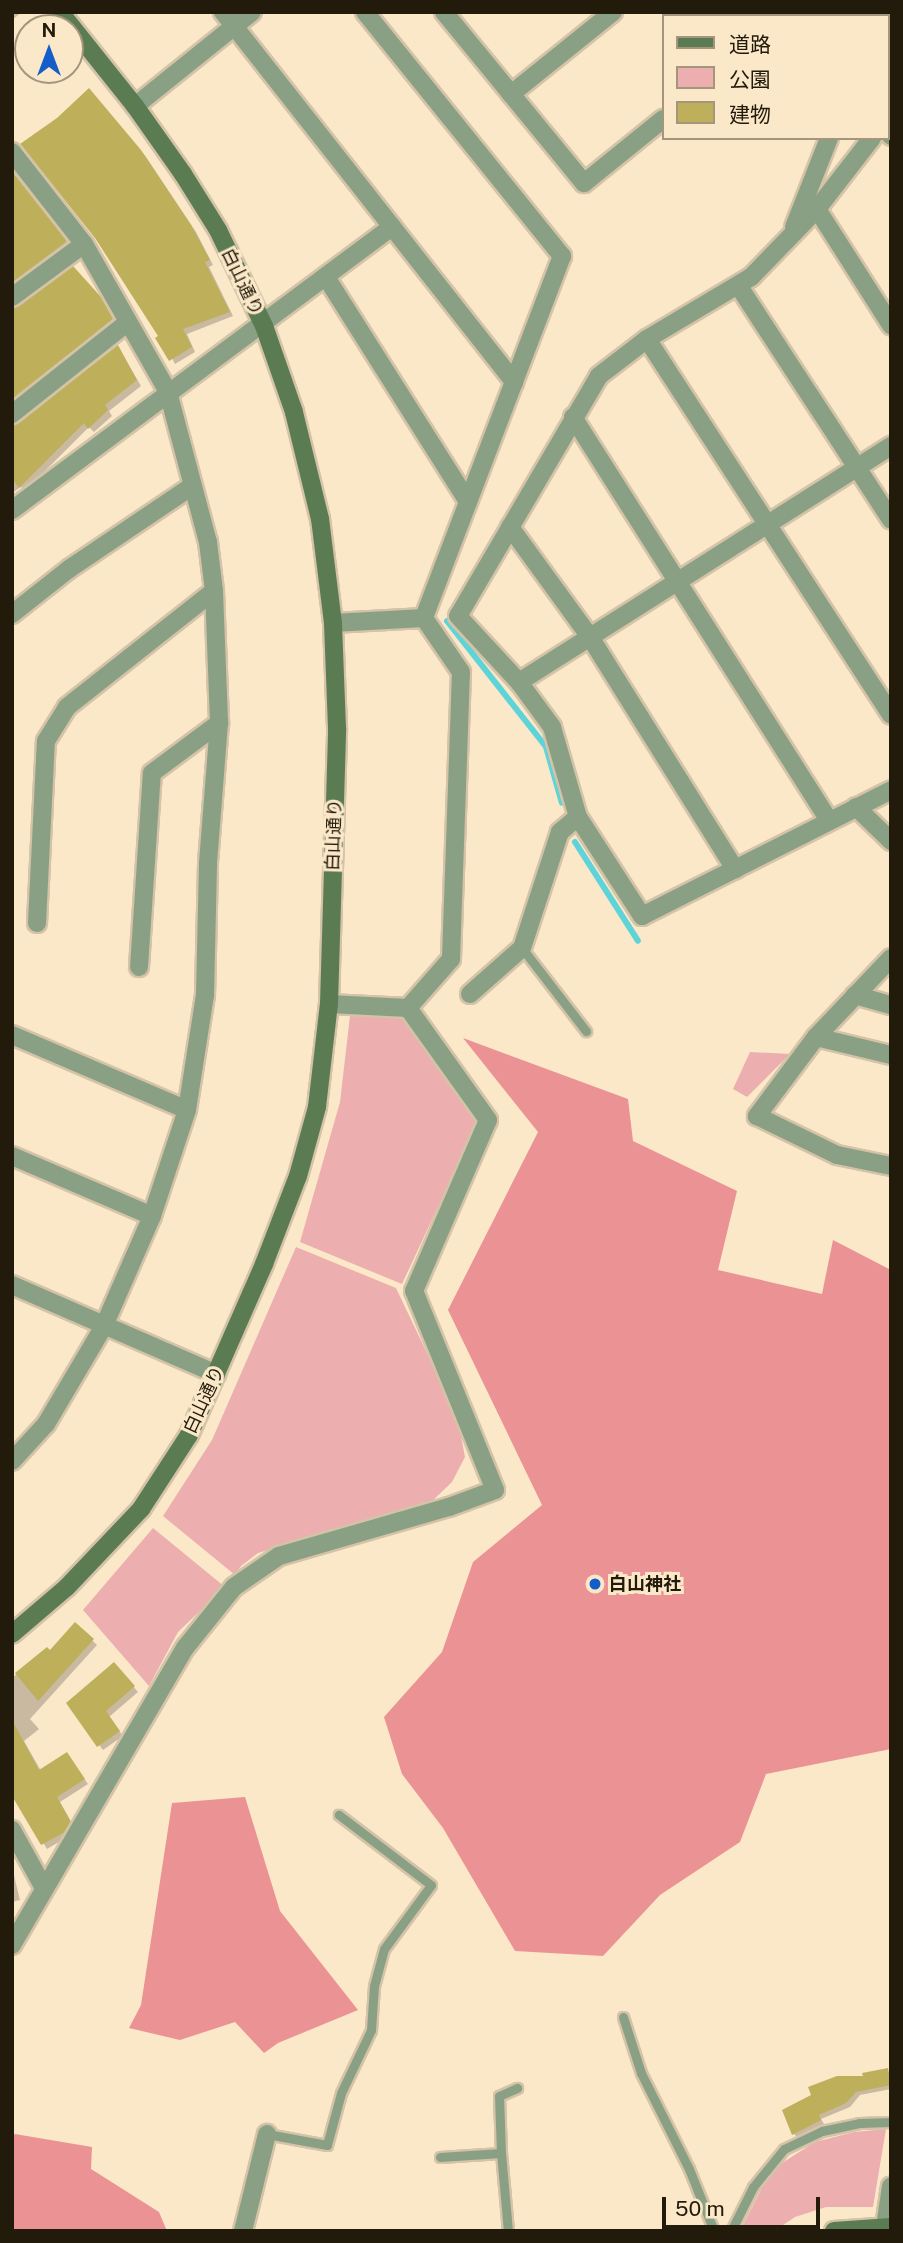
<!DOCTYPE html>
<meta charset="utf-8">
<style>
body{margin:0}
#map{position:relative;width:903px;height:2243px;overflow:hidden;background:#fbe8c9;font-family:"Public Sans","Noto Sans JP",sans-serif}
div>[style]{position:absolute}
.green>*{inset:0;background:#ecaeae}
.forest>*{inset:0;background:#eb9394}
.shadow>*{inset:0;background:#0003}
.stream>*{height:6px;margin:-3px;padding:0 3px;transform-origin:3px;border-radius:3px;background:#5ed4d9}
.building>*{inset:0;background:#beaf5b}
.roads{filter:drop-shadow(2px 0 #d4c3a7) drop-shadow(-2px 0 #d4c3a7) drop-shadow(0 2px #d4c3a7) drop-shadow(0 -2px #d4c3a7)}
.lane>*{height:9px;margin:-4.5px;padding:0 4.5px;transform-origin:4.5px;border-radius:4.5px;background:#8aa084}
.street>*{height:18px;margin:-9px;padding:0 9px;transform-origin:9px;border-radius:9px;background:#8aa084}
.secondary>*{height:18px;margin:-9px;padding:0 9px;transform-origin:9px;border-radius:9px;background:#5b7c53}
.dots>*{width:19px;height:19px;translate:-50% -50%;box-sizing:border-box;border:4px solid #fbe8c9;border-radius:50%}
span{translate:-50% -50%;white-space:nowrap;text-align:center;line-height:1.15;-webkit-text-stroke:6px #fbe8c9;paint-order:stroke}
.street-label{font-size:18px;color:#221a0b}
.poi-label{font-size:18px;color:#221a0b;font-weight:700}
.left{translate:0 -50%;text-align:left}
.frame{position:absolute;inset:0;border:14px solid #221a0b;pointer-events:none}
.legend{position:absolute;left:662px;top:14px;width:228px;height:126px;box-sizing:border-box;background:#fbe8c9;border:2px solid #a4967d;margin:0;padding:9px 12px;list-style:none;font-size:21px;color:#221a0b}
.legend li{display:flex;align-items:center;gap:14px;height:35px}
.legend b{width:35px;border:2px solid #a4967d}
.north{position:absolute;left:14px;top:14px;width:70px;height:70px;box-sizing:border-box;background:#fbe8c9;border:2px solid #a4967d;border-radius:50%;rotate:0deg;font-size:19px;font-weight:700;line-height:28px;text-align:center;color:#221a0b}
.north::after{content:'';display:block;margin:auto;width:24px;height:32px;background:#155dc8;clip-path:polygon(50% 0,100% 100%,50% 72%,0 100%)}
.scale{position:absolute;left:662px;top:2197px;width:158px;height:32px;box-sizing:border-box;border:4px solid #221a0b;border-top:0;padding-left:9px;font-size:21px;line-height:24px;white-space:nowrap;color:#221a0b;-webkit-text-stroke:5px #fbe8c9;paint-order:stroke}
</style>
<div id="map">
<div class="green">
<div style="clip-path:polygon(403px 1014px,478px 1121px,402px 1284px,300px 1242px,340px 1102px,350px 1016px)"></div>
<div style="clip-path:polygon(750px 1052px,790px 1054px,747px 1097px,733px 1089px)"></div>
<div style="clip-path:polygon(296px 1247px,396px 1288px,457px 1416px,465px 1457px,452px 1482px,430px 1503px,258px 1553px,241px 1566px,235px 1575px,163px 1516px,212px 1440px)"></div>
<div style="clip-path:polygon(153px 1528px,225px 1587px,178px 1632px,149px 1686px,83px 1610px)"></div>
<div style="clip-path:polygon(886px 2129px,873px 2207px,826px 2207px,795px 2217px,774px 2231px,740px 2231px,771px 2170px,815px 2142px,854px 2132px)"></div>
</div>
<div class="forest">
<div style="clip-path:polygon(463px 1038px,628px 1099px,633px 1141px,737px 1191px,718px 1270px,822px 1294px,833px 1240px,891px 1270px,891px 1749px,766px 1774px,740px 1842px,660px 1895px,603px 1956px,515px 1951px,443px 1828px,402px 1774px,384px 1717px,442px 1652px,473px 1562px,542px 1505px,448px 1310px,538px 1132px)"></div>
<div style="clip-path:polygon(245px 1797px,280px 1911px,358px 2010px,278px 2043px,264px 2053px,235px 2022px,180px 2040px,129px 2028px,141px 2005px,172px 1803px)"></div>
<div style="clip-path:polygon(15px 2134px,92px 2147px,91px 2169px,159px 2212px,167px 2231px,12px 2231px,12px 2136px)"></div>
</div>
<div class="shadow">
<div style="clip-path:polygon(12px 12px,22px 12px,12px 20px)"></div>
<div style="clip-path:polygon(94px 95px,146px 157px,196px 232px,213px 265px,209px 267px,233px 316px,187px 334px,195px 352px,175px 364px,160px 336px)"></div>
<div style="clip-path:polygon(12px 172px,71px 247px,12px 291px)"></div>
<div style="clip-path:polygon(73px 269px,105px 304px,117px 325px,12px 408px,12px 309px)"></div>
<div style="clip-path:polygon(118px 347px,141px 386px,109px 411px,112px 416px,94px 432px,89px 427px,25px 491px,21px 487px,12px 493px,12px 426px,20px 425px)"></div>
<div style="clip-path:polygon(75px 1624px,97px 1645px,30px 1719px,39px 1729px,24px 1741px,41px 1771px,67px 1754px,88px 1784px,60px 1802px,74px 1827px,69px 1836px,47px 1849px,12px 1793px,12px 1678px,47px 1649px,50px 1652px)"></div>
<div style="clip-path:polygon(118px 1669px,138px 1692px,109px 1717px,123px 1736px,103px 1750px,68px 1704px)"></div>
<div style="clip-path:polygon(12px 1867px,20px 1900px,12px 1902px)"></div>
<div style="clip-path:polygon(887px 2070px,891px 2074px,891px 2089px,860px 2095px,850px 2107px,821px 2119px,824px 2124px,798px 2138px,794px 2134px,865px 2078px)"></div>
</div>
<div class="stream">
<div style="left:447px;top:621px;width:160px;rotate:51.8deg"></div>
<div style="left:546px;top:747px;width:58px;rotate:74.1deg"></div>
<div style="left:575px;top:842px;width:117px;rotate:57.5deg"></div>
</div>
<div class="building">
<div style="clip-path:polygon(89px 88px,141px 150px,191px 225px,210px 260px,205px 262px,230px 312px,183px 329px,192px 347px,169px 361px,155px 338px,158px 336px,95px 238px,20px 144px,57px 118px)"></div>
<div style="clip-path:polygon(12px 171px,67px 241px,12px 283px)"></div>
<div style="clip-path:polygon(73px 266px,101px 297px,113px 319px,12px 399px,12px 308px)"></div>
<div style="clip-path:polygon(118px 345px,137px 380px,105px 405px,108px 410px,88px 429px,84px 423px,19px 488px,12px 479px,12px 427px)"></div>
<div style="clip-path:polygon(75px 1622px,94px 1639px,38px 1701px,15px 1673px,47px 1647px,50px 1650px)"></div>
<div style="clip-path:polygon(114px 1662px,135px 1686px,106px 1711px,120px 1731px,97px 1747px,66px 1703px)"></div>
<div style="clip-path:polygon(12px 1720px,39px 1770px,67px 1752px,85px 1779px,57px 1797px,71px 1822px,65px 1832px,41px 1845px,12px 1796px)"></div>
<div style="clip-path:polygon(888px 2068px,891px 2085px,856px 2092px,846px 2103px,819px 2115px,821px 2120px,792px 2135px,782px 2110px,811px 2095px,808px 2087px,837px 2076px,863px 2076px,862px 2073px)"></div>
</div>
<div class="roads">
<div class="lane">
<div style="left:522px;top:948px;width:105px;rotate:52.4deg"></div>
<div style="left:623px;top:2017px;width:59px;rotate:72.2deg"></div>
<div style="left:641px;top:2073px;width:107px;rotate:63.4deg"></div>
<div style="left:689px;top:2169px;width:67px;rotate:68deg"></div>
<div style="left:267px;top:2134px;width:61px;rotate:10.4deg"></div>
<div style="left:327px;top:2145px;width:54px;rotate:-74.9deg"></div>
<div style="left:341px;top:2093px;width:70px;rotate:-64.5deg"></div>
<div style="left:371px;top:2030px;width:44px;rotate:-86.1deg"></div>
<div style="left:374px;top:1986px;width:38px;rotate:-75deg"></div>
<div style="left:384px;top:1949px;width:79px;rotate:-53.7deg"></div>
<div style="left:431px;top:1885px;width:116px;rotate:-142.7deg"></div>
<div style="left:440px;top:2157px;width:61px;rotate:-3.8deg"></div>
<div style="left:508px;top:2231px;width:78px;rotate:-95.1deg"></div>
<div style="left:501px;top:2153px;width:57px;rotate:-92deg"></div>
<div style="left:499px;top:2096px;width:20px;rotate:-24deg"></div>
<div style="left:731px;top:2231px;width:49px;rotate:-63.4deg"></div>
<div style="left:753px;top:2187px;width:49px;rotate:-50.8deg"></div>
<div style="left:784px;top:2149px;width:42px;rotate:-25.3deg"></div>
<div style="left:822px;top:2131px;width:38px;rotate:-12deg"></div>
<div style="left:859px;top:2123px;width:32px;rotate:-2deg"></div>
</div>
<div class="street">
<div style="left:223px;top:12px;width:471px;rotate:51.8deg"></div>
<div style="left:365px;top:12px;width:314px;rotate:51.1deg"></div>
<div style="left:562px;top:256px;width:387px;rotate:110.9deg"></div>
<div style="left:424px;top:618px;width:65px;rotate:55.6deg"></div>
<div style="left:461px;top:672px;width:287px;rotate:92deg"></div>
<div style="left:451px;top:959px;width:65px;rotate:131.3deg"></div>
<div style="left:444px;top:12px;width:221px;rotate:50.7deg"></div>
<div style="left:584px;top:183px;width:102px;rotate:-39deg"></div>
<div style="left:792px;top:16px;width:6px;rotate:-45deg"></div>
<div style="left:871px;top:16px;width:4px;rotate:-76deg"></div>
<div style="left:511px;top:94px;width:131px;rotate:-38.8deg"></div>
<div style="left:135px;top:106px;width:150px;rotate:-38.8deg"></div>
<div style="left:887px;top:130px;width:7px;rotate:56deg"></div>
<div style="left:872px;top:138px;width:90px;rotate:127.8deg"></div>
<div style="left:817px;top:209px;width:95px;rotate:134.1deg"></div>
<div style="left:751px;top:277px;width:121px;rotate:149.2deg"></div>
<div style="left:647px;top:339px;width:61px;rotate:142.4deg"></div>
<div style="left:599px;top:376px;width:278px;rotate:120.4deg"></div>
<div style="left:458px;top:616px;width:90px;rotate:47.3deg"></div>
<div style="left:519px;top:682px;width:56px;rotate:53.7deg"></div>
<div style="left:552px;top:727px;width:94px;rotate:73.9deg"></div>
<div style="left:578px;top:817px;width:118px;rotate:57.1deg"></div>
<div style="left:642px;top:916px;width:279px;rotate:-26.8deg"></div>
<div style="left:12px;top:152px;width:117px;rotate:52deg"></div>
<div style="left:84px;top:244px;width:170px;rotate:60.4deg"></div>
<div style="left:168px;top:392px;width:155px;rotate:75.1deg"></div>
<div style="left:208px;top:542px;width:49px;rotate:83deg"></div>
<div style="left:214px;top:591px;width:132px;rotate:87.8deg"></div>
<div style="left:219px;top:723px;width:141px;rotate:94.5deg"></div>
<div style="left:208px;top:864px;width:131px;rotate:91.3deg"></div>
<div style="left:205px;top:995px;width:116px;rotate:98.9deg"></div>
<div style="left:187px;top:1110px;width:112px;rotate:108.3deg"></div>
<div style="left:152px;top:1216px;width:120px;rotate:113.6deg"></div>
<div style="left:104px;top:1326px;width:114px;rotate:120.6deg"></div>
<div style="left:46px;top:1424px;width:50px;rotate:132.6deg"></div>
<div style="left:817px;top:209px;width:138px;rotate:57.5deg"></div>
<div style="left:794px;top:227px;width:96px;rotate:-68.5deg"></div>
<div style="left:326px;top:277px;width:266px;rotate:57.7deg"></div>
<div style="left:738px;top:285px;width:280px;rotate:56.9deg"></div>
<div style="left:12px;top:297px;width:89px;rotate:-36.4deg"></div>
<div style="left:647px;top:339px;width:448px;rotate:57deg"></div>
<div style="left:12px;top:414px;width:148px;rotate:-38.4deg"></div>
<div style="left:573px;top:417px;width:478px;rotate:57.6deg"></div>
<div style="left:12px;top:510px;width:474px;rotate:-36.7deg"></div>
<div style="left:510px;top:527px;width:136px;rotate:54deg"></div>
<div style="left:590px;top:637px;width:274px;rotate:58deg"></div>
<div style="left:12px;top:614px;width:73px;rotate:-38.3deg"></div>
<div style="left:69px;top:569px;width:148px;rotate:-34deg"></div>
<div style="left:333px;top:623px;width:91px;rotate:-3.1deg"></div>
<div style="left:519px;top:682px;width:441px;rotate:-32.4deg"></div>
<div style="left:856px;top:807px;width:49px;rotate:44.2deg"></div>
<div style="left:37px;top:923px;width:182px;rotate:-87.2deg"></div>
<div style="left:46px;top:741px;width:40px;rotate:-58deg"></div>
<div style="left:67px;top:707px;width:187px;rotate:-38.3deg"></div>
<div style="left:891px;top:958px;width:109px;rotate:133.5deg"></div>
<div style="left:816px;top:1037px;width:99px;rotate:126.8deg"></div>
<div style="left:757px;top:1116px;width:89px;rotate:26deg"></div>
<div style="left:837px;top:1155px;width:55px;rotate:11.5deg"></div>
<div style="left:139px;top:967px;width:194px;rotate:-86.2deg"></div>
<div style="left:152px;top:773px;width:84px;rotate:-36.7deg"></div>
<div style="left:470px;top:994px;width:69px;rotate:-41.5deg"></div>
<div style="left:522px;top:948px;width:122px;rotate:-71.9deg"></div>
<div style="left:560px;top:832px;width:23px;rotate:-40deg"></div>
<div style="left:855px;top:995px;width:37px;rotate:16deg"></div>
<div style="left:329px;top:1004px;width:79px;rotate:2.9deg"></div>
<div style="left:12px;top:1035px;width:190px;rotate:23.2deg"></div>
<div style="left:816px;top:1037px;width:77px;rotate:13.5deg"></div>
<div style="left:12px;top:1156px;width:152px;rotate:23.2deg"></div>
<div style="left:12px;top:1285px;width:223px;rotate:23.5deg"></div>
<div style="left:12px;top:1830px;width:66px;rotate:61.1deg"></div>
<div style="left:12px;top:1945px;width:344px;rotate:-59.8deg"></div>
<div style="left:185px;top:1648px;width:78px;rotate:-51.2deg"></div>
<div style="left:234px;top:1587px;width:55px;rotate:-34.6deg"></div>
<div style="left:279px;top:1556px;width:177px;rotate:-16.1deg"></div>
<div style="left:449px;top:1507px;width:49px;rotate:-20.3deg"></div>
<div style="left:495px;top:1490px;width:215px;rotate:-112.1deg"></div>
<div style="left:414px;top:1291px;width:186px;rotate:-66.6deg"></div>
<div style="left:488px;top:1120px;width:138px;rotate:-125.5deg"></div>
<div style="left:885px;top:2227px;width:41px;rotate:-81.7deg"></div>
<div style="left:243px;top:2231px;width:100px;rotate:-76.1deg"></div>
</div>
<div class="secondary">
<div style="left:12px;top:1634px;width:72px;rotate:-40.5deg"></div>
<div style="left:67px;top:1587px;width:108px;rotate:-46.5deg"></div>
<div style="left:141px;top:1509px;width:88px;rotate:-57deg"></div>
<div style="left:189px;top:1435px;width:187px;rotate:-66.3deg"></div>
<div style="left:264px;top:1264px;width:94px;rotate:-68.9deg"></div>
<div style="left:298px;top:1176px;width:72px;rotate:-74.6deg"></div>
<div style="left:317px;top:1107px;width:104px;rotate:-83.4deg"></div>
<div style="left:329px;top:1004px;width:276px;rotate:-88.3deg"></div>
<div style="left:337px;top:728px;width:105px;rotate:-92.2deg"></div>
<div style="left:333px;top:623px;width:105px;rotate:-97.1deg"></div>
<div style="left:320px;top:519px;width:110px;rotate:-103.7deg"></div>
<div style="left:294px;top:412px;width:91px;rotate:-109.2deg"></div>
<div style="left:264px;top:326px;width:106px;rotate:-115.6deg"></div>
<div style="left:218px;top:230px;width:66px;rotate:-122deg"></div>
<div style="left:183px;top:174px;width:83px;rotate:-125.2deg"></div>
<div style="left:135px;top:106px;width:120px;rotate:-128.6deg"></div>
<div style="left:834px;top:2231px;width:57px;rotate:-4deg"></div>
</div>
</div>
<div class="dots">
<div style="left:595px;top:1584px;background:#155dc8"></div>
</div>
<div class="street-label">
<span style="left:242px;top:282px;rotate:64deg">白山通り</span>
<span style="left:334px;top:835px;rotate:-88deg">白山通り</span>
<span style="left:204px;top:1400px;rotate:-65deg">白山通り</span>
</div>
<div class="poi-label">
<span class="left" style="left:609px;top:1584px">白山神社</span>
</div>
<div class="frame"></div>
<ul class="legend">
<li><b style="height:9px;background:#5b7c53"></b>道路</li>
<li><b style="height:19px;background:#ecaeae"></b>公園</li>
<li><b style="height:19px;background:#beaf5b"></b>建物</li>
</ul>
<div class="north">N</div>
<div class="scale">50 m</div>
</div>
